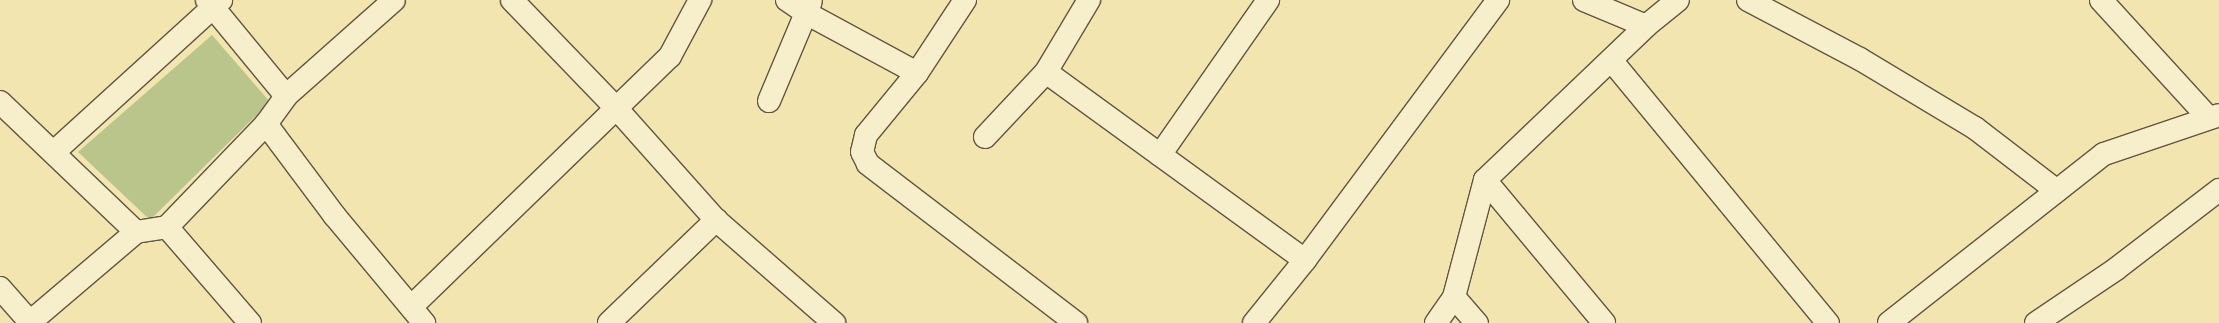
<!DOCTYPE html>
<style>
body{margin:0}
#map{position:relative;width:2219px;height:323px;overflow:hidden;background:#f3e5b0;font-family:"Libre Caslon Text",serif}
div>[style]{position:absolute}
.green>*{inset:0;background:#bac58c}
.roads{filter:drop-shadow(1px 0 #625642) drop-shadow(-1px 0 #625642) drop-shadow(0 1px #625642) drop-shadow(0 -1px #625642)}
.minor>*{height:22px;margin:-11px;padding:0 11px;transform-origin:11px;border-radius:11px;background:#f7eecc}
span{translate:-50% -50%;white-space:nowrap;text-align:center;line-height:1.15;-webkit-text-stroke:3px #f7eecc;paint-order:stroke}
</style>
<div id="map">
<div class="green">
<div style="clip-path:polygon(212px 35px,270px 102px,150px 220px,78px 152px)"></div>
</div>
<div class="roads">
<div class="minor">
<div style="left:207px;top:0;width:124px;rotate:50.5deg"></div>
<div style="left:512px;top:0;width:151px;rotate:46.1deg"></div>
<div style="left:617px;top:109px;width:149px;rotate:48.3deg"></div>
<div style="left:716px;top:220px;width:157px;rotate:41.1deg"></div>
<div style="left:787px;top:0;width:23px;rotate:34deg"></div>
<div style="left:806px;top:13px;width:126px;rotate:28.4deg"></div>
<div style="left:965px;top:0;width:87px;rotate:123.3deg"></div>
<div style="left:917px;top:73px;width:80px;rotate:129.4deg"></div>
<div style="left:866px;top:135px;width:17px;rotate:103deg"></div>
<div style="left:862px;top:152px;width:13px;rotate:63deg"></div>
<div style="left:868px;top:164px;width:262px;rotate:37.4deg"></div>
<div style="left:1584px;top:0;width:67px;rotate:22.8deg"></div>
<div style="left:1748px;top:0;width:127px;rotate:27.8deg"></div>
<div style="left:1860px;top:59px;width:134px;rotate:31deg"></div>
<div style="left:1975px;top:128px;width:103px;rotate:37.5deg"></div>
<div style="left:2101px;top:0;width:159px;rotate:47.6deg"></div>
<div style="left:1611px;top:60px;width:341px;rotate:50.5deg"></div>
<div style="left:1046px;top:72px;width:320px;rotate:36deg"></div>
<div style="left:769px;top:101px;width:108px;rotate:-67.2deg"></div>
<div style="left:0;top:102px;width:188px;rotate:43.7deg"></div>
<div style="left:266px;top:124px;width:114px;rotate:53.2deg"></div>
<div style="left:334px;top:215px;width:141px;rotate:50.2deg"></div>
<div style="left:985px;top:137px;width:89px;rotate:-46.8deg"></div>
<div style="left:1046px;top:72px;width:84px;rotate:-59.2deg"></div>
<div style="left:54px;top:152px;width:226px;rotate:-42.3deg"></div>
<div style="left:1160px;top:155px;width:189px;rotate:-55.1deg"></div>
<div style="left:1485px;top:180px;width:186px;rotate:50.2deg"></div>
<div style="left:167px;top:227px;width:127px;rotate:49.2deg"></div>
<div style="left:0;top:288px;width:45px;rotate:48.6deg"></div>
<div style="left:1454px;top:297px;width:35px;rotate:49deg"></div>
<div style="left:411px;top:307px;width:361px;rotate:-44.1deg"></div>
<div style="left:670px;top:56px;width:64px;rotate:-61.8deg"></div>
<div style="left:29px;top:323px;width:140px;rotate:-40.4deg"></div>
<div style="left:136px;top:232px;width:31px;rotate:-9deg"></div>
<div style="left:167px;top:227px;width:143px;rotate:-46.1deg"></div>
<div style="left:266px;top:124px;width:34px;rotate:-54deg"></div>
<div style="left:286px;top:96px;width:144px;rotate:-41.6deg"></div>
<div style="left:609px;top:323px;width:149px;rotate:-43.9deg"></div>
<div style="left:1254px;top:323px;width:81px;rotate:-51deg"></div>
<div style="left:1305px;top:260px;width:324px;rotate:-53.4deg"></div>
<div style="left:1436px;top:323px;width:32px;rotate:-55deg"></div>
<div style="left:1454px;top:297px;width:121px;rotate:-75.2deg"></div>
<div style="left:1485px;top:180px;width:223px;rotate:-43.7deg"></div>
<div style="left:1646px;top:26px;width:41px;rotate:-39.1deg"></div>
<div style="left:1889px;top:323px;width:273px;rotate:-38.2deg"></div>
<div style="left:2104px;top:154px;width:121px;rotate:-18.7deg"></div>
<div style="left:2036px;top:323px;width:97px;rotate:-34deg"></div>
<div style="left:2116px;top:269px;width:130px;rotate:-37.5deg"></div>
</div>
</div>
</div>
